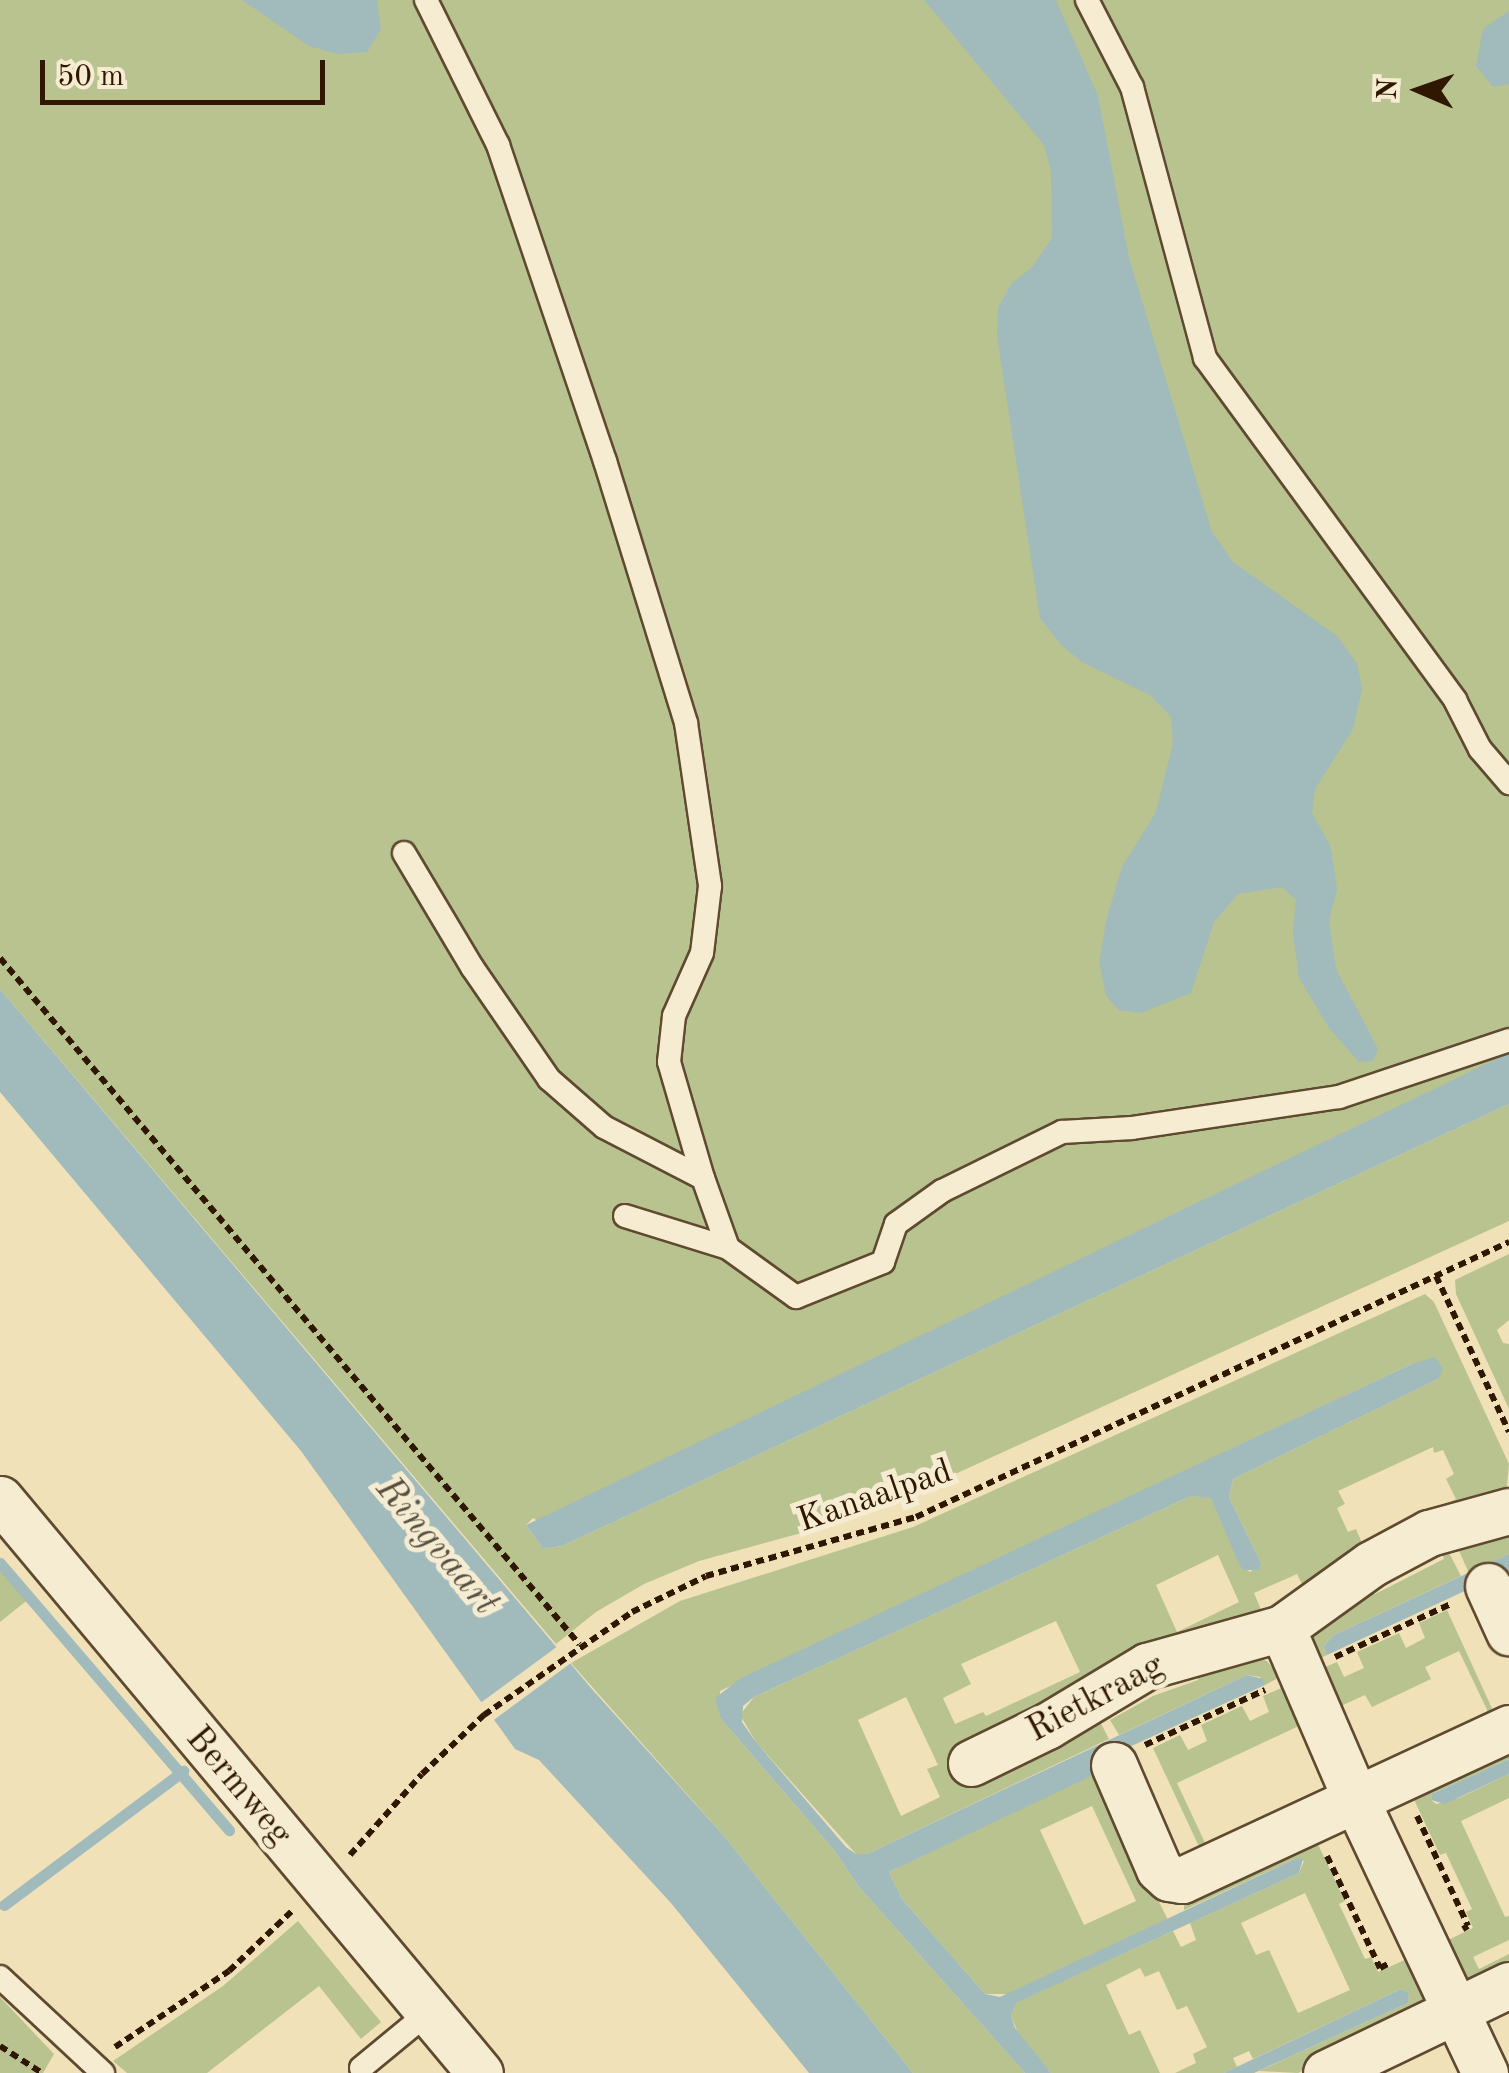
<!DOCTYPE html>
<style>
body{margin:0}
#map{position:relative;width:1509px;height:2073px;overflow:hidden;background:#f0e1b9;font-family:"Old Standard TT",serif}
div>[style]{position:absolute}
.green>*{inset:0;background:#b8c390}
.water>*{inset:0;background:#a1babb}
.pier>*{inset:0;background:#f0e1b9}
.stream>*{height:11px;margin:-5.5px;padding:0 5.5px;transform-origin:5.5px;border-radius:5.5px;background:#a1babb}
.path>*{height:6px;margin-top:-3px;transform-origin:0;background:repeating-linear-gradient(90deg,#2f1701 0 8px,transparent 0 13px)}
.roads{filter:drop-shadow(2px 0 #5f4a2f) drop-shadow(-2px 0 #5f4a2f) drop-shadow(0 2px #5f4a2f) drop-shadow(0 -2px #5f4a2f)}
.service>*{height:22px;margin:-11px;padding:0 11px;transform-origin:11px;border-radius:11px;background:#f5ecd2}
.minor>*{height:45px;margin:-22.5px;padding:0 22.5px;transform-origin:22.5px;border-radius:22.5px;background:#f5ecd2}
span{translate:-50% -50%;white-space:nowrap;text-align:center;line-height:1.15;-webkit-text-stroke:10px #f5ecd2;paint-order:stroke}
.street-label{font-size:35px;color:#2f1701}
.water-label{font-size:38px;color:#575042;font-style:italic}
.north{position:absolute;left:1369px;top:40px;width:100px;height:100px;-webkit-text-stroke:8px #f5ecd2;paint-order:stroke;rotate:272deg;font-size:28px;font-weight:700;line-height:40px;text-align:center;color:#2f1701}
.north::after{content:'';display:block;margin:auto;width:35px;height:45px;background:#2f1701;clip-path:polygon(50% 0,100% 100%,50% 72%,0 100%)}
.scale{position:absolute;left:40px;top:60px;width:285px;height:45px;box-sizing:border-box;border:5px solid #2f1701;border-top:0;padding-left:12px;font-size:30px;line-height:35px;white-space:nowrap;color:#2f1701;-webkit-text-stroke:8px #f5ecd2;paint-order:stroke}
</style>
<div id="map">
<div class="green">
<div style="clip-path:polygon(0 0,1509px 0,1509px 1070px,548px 1528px,533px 1518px,526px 1525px,543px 1549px,562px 1546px,1509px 1104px,1509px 1221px,905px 1497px,834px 1524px,699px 1561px,644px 1584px,596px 1612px,556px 1644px,0 989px)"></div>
<div style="clip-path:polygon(1509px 1254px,1509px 1320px,1497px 1330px,1503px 1343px,1509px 1344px,1509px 1409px,1456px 1294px,1455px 1280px)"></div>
<div style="clip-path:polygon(evenodd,1425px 1294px,1434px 1302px,1509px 1464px,1506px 1494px,1307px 1594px,1297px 1574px,1254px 1593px,1265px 1619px,1095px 1712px,1109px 1739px,867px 1854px,856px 1854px,756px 1742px,740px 1715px,754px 1697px,1191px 1496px,1211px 1497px,1239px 1563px,1250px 1572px,1261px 1563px,1229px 1497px,1233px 1479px,1438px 1379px,1412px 1364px,720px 1691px,721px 1719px,834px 1850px,859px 1887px,1025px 2073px,913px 2073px,724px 1836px,571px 1663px,680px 1601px,913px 1527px,1425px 1294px,1433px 1447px,1434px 1453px,1443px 1450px,1454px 1474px,1446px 1479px,1456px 1499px,1362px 1543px,1356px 1529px,1348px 1532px,1337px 1508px,1345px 1504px,1338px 1491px,1433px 1447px,1425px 1294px,1218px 1555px,1239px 1602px,1177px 1632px,1156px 1585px,1218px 1555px,1425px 1294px,1056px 1621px,1080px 1672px,986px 1716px,983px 1712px,955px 1724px,943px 1698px,971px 1684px,961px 1664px,1056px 1621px,1425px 1294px,906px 1697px,938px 1765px,927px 1769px,940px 1797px,901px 1816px,858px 1720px,906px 1697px)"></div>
<div style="clip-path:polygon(1509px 1526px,1509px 1554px,1469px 1573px,1454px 1540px)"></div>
<div style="clip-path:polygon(1444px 1543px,1461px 1576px,1334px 1635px,1323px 1647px,1327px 1655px,1310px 1663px,1307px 1636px,1367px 1582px,1375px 1594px,1444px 1559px,1439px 1545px)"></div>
<div style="clip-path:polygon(0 1562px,30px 1598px,0 1622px)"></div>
<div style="clip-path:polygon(1447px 1610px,1495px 1715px,1489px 1714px,1459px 1651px,1425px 1667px,1431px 1679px,1372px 1707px,1365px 1695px,1332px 1710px,1314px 1672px,1337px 1662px,1344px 1677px,1364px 1668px,1357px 1652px,1399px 1633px,1406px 1648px,1425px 1638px,1419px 1623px)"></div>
<div style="clip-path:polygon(1253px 1656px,1267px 1661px,1280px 1677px,1265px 1685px,1260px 1677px,1247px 1675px,1119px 1735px,1110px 1720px,1153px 1696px,1198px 1680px,1196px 1666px)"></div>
<div style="clip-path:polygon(1286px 1686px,1303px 1724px,1177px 1783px,1207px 1847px,1202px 1853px,1153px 1748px,1180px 1735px,1188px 1750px,1207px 1741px,1201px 1725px,1242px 1706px,1250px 1721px,1269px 1712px,1263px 1696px)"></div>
<div style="clip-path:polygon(1509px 1742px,1509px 1759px,1432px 1794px,1431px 1800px,1436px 1804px,1459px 1798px,1509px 1774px,1509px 1798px,1461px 1821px,1505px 1917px,1509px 1916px,1509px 1940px,1473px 1957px,1479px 1969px,1509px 1954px,1509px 1974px,1466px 1994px,1442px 1943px,1473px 1928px,1466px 1912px,1472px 1909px,1446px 1853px,1440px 1855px,1409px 1789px)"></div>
<div style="clip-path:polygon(evenodd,1095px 1772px,1168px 1920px,1010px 1994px,985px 1994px,902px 1899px,889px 1872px,1095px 1772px,1092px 1806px,1136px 1901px,1084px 1925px,1040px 1830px,1092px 1806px)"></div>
<div style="clip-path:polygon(evenodd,1313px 1834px,1345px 1901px,1339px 1904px,1365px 1959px,1371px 1957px,1378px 1972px,1409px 1958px,1434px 2010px,1298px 2073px,1259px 2071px,1408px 2003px,1409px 1993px,1401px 1989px,1253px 2059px,1249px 2051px,1233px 2058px,1237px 2067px,1224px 2073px,1175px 2073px,1196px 2063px,1193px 2054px,1207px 2047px,1187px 2006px,1177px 2010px,1159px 1971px,1145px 1977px,1140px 1968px,1106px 1985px,1129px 2035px,1140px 2030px,1160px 2073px,1051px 2073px,1019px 2036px,1011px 2015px,1015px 2003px,1173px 1931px,1181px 1947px,1196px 1940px,1190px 1923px,1299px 1873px,1304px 1861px,1297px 1858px,1184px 1910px,1184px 1894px,1313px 1834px,1305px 1893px,1350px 1990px,1298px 2013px,1269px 1950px,1256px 1955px,1241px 1923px,1305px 1893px)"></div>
<div style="clip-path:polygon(298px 1921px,381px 2022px,361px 2039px,319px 1986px,207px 2073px,127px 2073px,113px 2061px,223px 1986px)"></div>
<div style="clip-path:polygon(0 1997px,54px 2054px,43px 2073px,0 2073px)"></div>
</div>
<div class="water">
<div style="clip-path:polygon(242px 0,377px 0,381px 29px,367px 52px,338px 54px,309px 46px)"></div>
<div style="clip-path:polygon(924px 0,1056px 0,1098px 96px,1129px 258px,1212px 532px,1233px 562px,1337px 636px,1357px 663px,1362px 689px,1353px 729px,1315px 789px,1312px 813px,1330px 845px,1334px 867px,1337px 890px,1329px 920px,1336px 969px,1378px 1049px,1373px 1061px,1359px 1062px,1329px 1028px,1299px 978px,1293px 933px,1296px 900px,1282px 887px,1238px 894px,1214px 922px,1191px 993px,1140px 1013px,1119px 1010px,1106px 996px,1099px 962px,1107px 917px,1122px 867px,1156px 812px,1173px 743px,1171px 717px,1150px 695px,1082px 662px,1061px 645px,1040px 618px,997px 336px,998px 308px,1011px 284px,1033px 266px,1052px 238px,1051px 171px,1044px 145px)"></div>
<div style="clip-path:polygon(1509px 11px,1509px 84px,1493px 87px,1476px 66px,1483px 29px)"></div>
<div style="clip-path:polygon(0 989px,591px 1688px,724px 1836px,913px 2073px,809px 2073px,671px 1903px,539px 1760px,515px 1749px,301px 1451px,0 1092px)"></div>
<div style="clip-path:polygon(1509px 1053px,1509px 1104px,562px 1546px,543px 1549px,526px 1525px)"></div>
<div style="clip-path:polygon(1435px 1357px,1443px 1369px,1438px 1379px,1233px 1479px,1229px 1497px,1261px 1563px,1259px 1570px,1243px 1570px,1238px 1562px,1211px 1498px,1191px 1496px,754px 1697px,743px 1706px,742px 1722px,756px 1742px,846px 1847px,856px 1854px,867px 1854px,1247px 1675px,1263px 1679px,1265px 1685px,1092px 1764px,1095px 1772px,1085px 1779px,889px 1872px,902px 1899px,985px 1994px,1000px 1997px,1297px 1858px,1303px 1859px,1299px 1873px,1016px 2003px,1011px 2015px,1015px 2028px,1051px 2073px,1025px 2073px,859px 1887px,834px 1850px,721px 1719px,715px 1698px,741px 1678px,1412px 1364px)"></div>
<div style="clip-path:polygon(1509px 1554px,1509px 1578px,1501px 1581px,1497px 1576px,1327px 1655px,1323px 1647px,1334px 1635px)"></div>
<div style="clip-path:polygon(1509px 1759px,1509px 1774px,1445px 1804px,1431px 1800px,1432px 1794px)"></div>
<div style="clip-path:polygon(1401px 1989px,1409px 1993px,1408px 2003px,1254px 2073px,1224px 2073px)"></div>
</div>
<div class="pier">
<div style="clip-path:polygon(562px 1643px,575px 1660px,491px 1722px,479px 1704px)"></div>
</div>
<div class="stream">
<div style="left:0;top:1563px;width:352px;rotate:49.4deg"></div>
<div style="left:4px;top:1905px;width:224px;rotate:-36.8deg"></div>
</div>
<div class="path">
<div style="left:0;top:958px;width:898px;rotate:49.83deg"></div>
<div style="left:1436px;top:1276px;width:172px;rotate:64.9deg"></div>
<div style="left:1335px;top:1657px;width:128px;rotate:-24.6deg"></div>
<div style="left:1145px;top:1745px;width:132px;rotate:-24.6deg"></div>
<div style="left:1417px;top:1816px;width:121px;rotate:65.1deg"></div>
<div style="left:1468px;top:1926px;width:6px;rotate:149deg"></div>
<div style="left:350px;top:1855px;width:108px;rotate:-48.4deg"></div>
<div style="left:422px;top:1774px;width:86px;rotate:-43.6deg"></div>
<div style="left:484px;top:1715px;width:180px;rotate:-34.8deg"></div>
<div style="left:632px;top:1612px;width:82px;rotate:-25.9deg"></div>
<div style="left:706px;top:1576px;width:218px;rotate:-15.7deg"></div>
<div style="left:916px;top:1517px;width:654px;rotate:-24.88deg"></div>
<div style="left:1327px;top:1856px;width:124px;rotate:64.7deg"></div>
<div style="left:1380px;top:1968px;width:9px;rotate:-27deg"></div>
<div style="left:0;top:2046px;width:50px;rotate:32.7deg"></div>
<div style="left:115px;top:2047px;width:137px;rotate:-33.7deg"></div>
<div style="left:229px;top:1971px;width:90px;rotate:-43.6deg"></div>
</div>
<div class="roads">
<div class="service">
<div style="left:426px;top:0;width:162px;rotate:63.6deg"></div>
<div style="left:498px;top:145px;width:334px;rotate:71.3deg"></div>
<div style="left:605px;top:461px;width:274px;rotate:72.8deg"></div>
<div style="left:686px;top:723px;width:165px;rotate:81.6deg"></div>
<div style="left:710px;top:886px;width:67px;rotate:96.8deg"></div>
<div style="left:702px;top:953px;width:69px;rotate:114deg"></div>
<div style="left:674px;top:1016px;width:46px;rotate:96.2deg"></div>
<div style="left:669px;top:1062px;width:121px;rotate:73.7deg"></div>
<div style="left:1087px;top:0;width:98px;rotate:62.7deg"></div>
<div style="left:1132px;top:87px;width:281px;rotate:74.9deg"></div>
<div style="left:1205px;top:358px;width:424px;rotate:53.8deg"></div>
<div style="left:1455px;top:700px;width:55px;rotate:63deg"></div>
<div style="left:1480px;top:749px;width:45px;rotate:49.5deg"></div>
<div style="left:404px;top:853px;width:133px;rotate:59.2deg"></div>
<div style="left:472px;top:967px;width:136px;rotate:55.5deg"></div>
<div style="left:549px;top:1079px;width:73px;rotate:41.1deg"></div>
<div style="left:604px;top:1127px;width:111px;rotate:27.3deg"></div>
<div style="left:703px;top:1178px;width:74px;rotate:70.3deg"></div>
<div style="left:625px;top:1216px;width:108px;rotate:17.3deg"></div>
<div style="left:728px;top:1248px;width:84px;rotate:35.8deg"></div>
<div style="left:796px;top:1297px;width:94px;rotate:-21.9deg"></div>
<div style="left:883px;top:1262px;width:40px;rotate:-71.1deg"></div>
<div style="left:896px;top:1224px;width:57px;rotate:-35.7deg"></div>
<div style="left:942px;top:1191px;width:134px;rotate:-26.2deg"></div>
<div style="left:1062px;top:1132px;width:70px;rotate:-3.3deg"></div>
<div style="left:1132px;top:1128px;width:209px;rotate:-8.5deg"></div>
<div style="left:1339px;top:1097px;width:179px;rotate:-18.5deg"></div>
<div style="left:0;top:1977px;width:141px;rotate:43deg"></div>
<div style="left:361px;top:2068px;width:88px;rotate:-39.5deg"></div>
</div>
<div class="minor">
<div style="left:0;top:1499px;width:748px;rotate:50.1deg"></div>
<div style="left:1488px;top:1586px;width:51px;rotate:65.5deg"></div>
<div style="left:1282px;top:1628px;width:187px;rotate:66.7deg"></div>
<div style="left:1356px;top:1800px;width:302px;rotate:64.7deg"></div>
<div style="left:971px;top:1763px;width:85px;rotate:-26deg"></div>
<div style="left:1047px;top:1726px;width:117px;rotate:-31deg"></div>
<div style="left:1147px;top:1666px;width:140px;rotate:-15.7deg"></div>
<div style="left:1282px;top:1628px;width:110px;rotate:-35.7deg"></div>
<div style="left:1371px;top:1564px;width:66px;rotate:-28.1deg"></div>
<div style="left:1429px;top:1533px;width:83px;rotate:-15.4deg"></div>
<div style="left:1114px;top:1765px;width:113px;rotate:66.6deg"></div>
<div style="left:1159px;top:1869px;width:13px;rotate:42deg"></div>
<div style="left:1169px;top:1878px;width:13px;rotate:9deg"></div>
<div style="left:1182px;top:1880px;width:361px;rotate:-24.9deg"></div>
<div style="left:1326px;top:2073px;width:203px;rotate:-25.7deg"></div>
</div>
</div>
<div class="street-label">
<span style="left:875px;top:1497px;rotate:-19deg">Kanaalpad</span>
<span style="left:1096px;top:1699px;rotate:-28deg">Rietkraag</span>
<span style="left:238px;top:1787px;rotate:50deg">Bermweg</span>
</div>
<div class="water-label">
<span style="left:436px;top:1547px;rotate:50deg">Ringvaart</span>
</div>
<div class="north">N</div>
<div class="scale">50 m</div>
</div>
